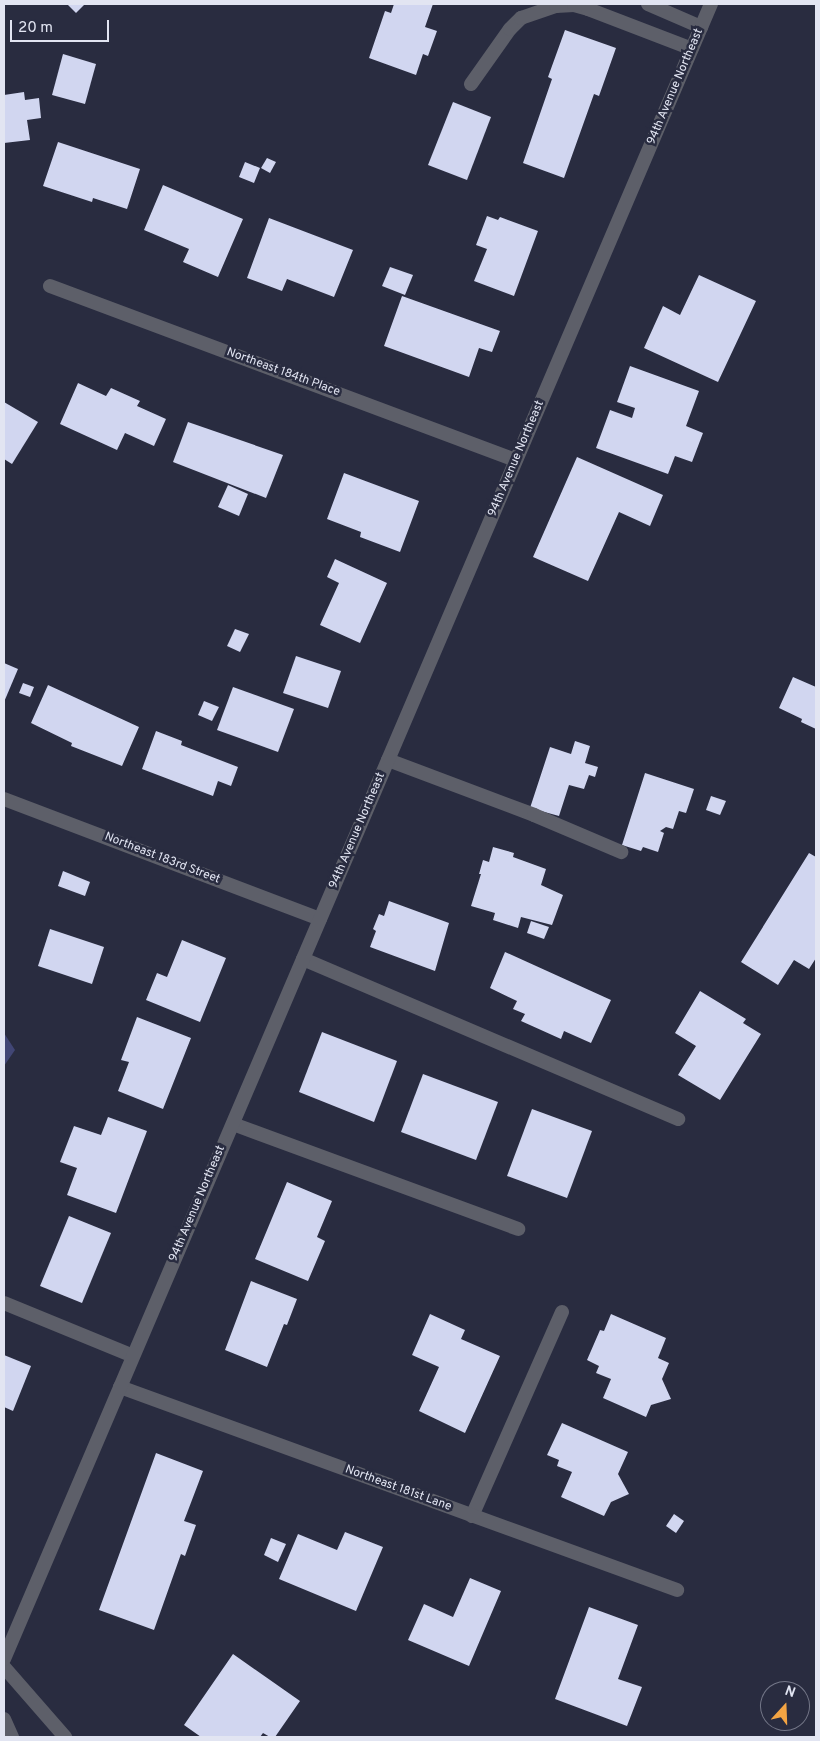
<!DOCTYPE html>
<style>
body{margin:0}
#map{position:relative;width:820px;height:1741px;overflow:hidden;background:#292c40;font-family:Overpass,sans-serif}
div>[style]{position:absolute}
.green>*{inset:0;background:#414675}
.building>*{inset:0;background:#d1d6f0}
.service>*{height:14px;margin:-7px;padding:0 7px;transform-origin:7px;border-radius:7px;background:#5d5f69}
.minor>*{height:14px;margin:-7px;padding:0 7px;transform-origin:7px;border-radius:7px;background:#5d5f69}
span{translate:-50% -50%;white-space:nowrap;text-align:center;line-height:1.15;-webkit-text-stroke:5px #292c40;paint-order:stroke}
.street-label{font-size:12px;color:#e2e5f2}
.frame{position:absolute;inset:0;border:5px solid #e2e5f2;pointer-events:none}
.north{position:absolute;left:760px;top:1681px;width:50px;height:50px;box-sizing:border-box;background:#292c40;border:1px solid #737687;border-radius:50%;rotate:20deg;font-size:14px;font-weight:700;line-height:20px;text-align:center;color:#e2e5f2}
.north::after{content:'';display:block;margin:auto;width:18px;height:22px;background:#f3a443;clip-path:polygon(50% 0,100% 100%,50% 72%,0 100%)}
.scale{position:absolute;left:10px;top:20px;width:99px;height:22px;box-sizing:border-box;border:2px solid #e2e5f2;border-top:0;padding-left:6px;font-size:15px;line-height:18px;white-space:nowrap;color:#e2e5f2;-webkit-text-stroke:4px #292c40;paint-order:stroke}
</style>
<div id="map">
<div class="green">
<div style="clip-path:polygon(4px 1033px,15px 1050px,4px 1066px)"></div>
</div>
<div class="building">
<div style="clip-path:polygon(67px 4px,85px 4px,76px 13px)"></div>
<div style="clip-path:polygon(394px 4px,433px 4px,425px 27px,437px 31px,428px 56px,423px 54px,416px 75px,369px 58px,385px 11px,391px 13px)"></div>
<div style="clip-path:polygon(565px 30px,616px 48px,599px 96px,594px 94px,564px 178px,523px 163px,552px 79px,548px 77px)"></div>
<div style="clip-path:polygon(63px 54px,96px 64px,85px 104px,52px 95px)"></div>
<div style="clip-path:polygon(24px 92px,25px 100px,39px 98px,41px 118px,27px 120px,30px 140px,4px 143px,4px 95px)"></div>
<div style="clip-path:polygon(453px 102px,491px 117px,467px 180px,428px 165px)"></div>
<div style="clip-path:polygon(58px 142px,140px 169px,127px 209px,93px 198px,92px 202px,43px 186px)"></div>
<div style="clip-path:polygon(267px 158px,276px 162px,270px 173px,261px 168px)"></div>
<div style="clip-path:polygon(245px 162px,260px 168px,254px 183px,239px 177px)"></div>
<div style="clip-path:polygon(163px 185px,243px 219px,218px 277px,183px 262px,189px 249px,144px 230px)"></div>
<div style="clip-path:polygon(487px 216px,498px 220px,500px 217px,538px 231px,514px 296px,474px 281px,487px 249px,476px 245px)"></div>
<div style="clip-path:polygon(269px 218px,353px 250px,334px 297px,287px 279px,282px 291px,247px 278px)"></div>
<div style="clip-path:polygon(390px 267px,413px 275px,405px 295px,382px 286px)"></div>
<div style="clip-path:polygon(699px 275px,756px 301px,718px 382px,644px 348px,663px 306px,680px 315px)"></div>
<div style="clip-path:polygon(402px 296px,500px 331px,492px 352px,479px 348px,469px 377px,384px 346px)"></div>
<div style="clip-path:polygon(630px 366px,699px 391px,686px 426px,703px 433px,692px 462px,675px 456px,668px 474px,596px 448px,610px 410px,632px 418px,635px 408px,617px 402px)"></div>
<div style="clip-path:polygon(78px 383px,106px 396px,111px 388px,140px 401px,137px 406px,166px 419px,154px 446px,125px 433px,117px 450px,60px 424px)"></div>
<div style="clip-path:polygon(4px 402px,38px 422px,12px 464px,4px 459px)"></div>
<div style="clip-path:polygon(188px 422px,283px 455px,266px 498px,173px 462px)"></div>
<div style="clip-path:polygon(577px 457px,663px 495px,650px 526px,619px 512px,588px 581px,533px 557px)"></div>
<div style="clip-path:polygon(344px 473px,419px 501px,400px 552px,360px 537px,361px 532px,327px 519px)"></div>
<div style="clip-path:polygon(228px 485px,248px 494px,239px 516px,218px 507px)"></div>
<div style="clip-path:polygon(335px 559px,387px 583px,360px 643px,320px 625px,339px 583px,327px 577px)"></div>
<div style="clip-path:polygon(235px 629px,249px 634px,240px 652px,227px 646px)"></div>
<div style="clip-path:polygon(296px 656px,341px 671px,328px 708px,283px 693px)"></div>
<div style="clip-path:polygon(4px 663px,18px 669px,4px 702px)"></div>
<div style="clip-path:polygon(793px 677px,816px 687px,816px 729px,801px 722px,802px 719px,779px 708px)"></div>
<div style="clip-path:polygon(23px 683px,34px 687px,30px 697px,19px 693px)"></div>
<div style="clip-path:polygon(48px 685px,139px 727px,122px 766px,71px 746px,72px 743px,31px 723px)"></div>
<div style="clip-path:polygon(233px 687px,294px 709px,278px 752px,217px 730px)"></div>
<div style="clip-path:polygon(204px 701px,219px 707px,212px 721px,198px 715px)"></div>
<div style="clip-path:polygon(156px 731px,182px 741px,181px 745px,238px 767px,231px 786px,218px 781px,213px 796px,142px 769px)"></div>
<div style="clip-path:polygon(575px 741px,590px 746px,585px 763px,598px 767px,595px 777px,589px 775px,584px 789px,569px 785px,559px 816px,530px 808px,550px 747px,571px 754px)"></div>
<div style="clip-path:polygon(645px 773px,694px 789px,686px 813px,679px 811px,673px 829px,666px 827px,660px 831px,664px 833px,658px 852px,643px 847px,641px 851px,622px 845px)"></div>
<div style="clip-path:polygon(711px 796px,726px 801px,720px 815px,706px 810px)"></div>
<div style="clip-path:polygon(493px 847px,514px 853px,513px 857px,546px 869px,541px 885px,563px 895px,552px 925px,521px 917px,518px 928px,493px 920px,495px 913px,471px 906px,481px 874px,479px 874px,483px 860px,489px 862px)"></div>
<div style="clip-path:polygon(809px 853px,816px 857px,816px 958px,809px 969px,794px 960px,778px 985px,741px 962px)"></div>
<div style="clip-path:polygon(63px 871px,90px 882px,85px 896px,58px 886px)"></div>
<div style="clip-path:polygon(389px 901px,449px 923px,435px 971px,370px 947px,376px 931px,373px 929px,379px 914px,384px 916px)"></div>
<div style="clip-path:polygon(531px 921px,549px 927px,544px 939px,527px 933px)"></div>
<div style="clip-path:polygon(50px 929px,104px 947px,92px 984px,38px 966px)"></div>
<div style="clip-path:polygon(182px 940px,226px 958px,200px 1022px,146px 1000px,157px 973px,167px 977px)"></div>
<div style="clip-path:polygon(505px 952px,611px 1000px,591px 1043px,564px 1031px,561px 1039px,521px 1021px,525px 1014px,513px 1009px,517px 1001px,490px 988px)"></div>
<div style="clip-path:polygon(700px 991px,746px 1019px,743px 1023px,761px 1034px,720px 1100px,678px 1075px,696px 1046px,675px 1033px)"></div>
<div style="clip-path:polygon(137px 1017px,191px 1038px,163px 1109px,118px 1091px,129px 1062px,121px 1060px)"></div>
<div style="clip-path:polygon(322px 1032px,397px 1061px,374px 1122px,299px 1092px)"></div>
<div style="clip-path:polygon(423px 1074px,498px 1102px,476px 1160px,401px 1132px)"></div>
<div style="clip-path:polygon(532px 1109px,592px 1131px,567px 1198px,507px 1176px)"></div>
<div style="clip-path:polygon(108px 1117px,147px 1131px,116px 1213px,67px 1195px,77px 1168px,60px 1162px,74px 1126px,101px 1135px)"></div>
<div style="clip-path:polygon(287px 1182px,332px 1201px,317px 1237px,325px 1241px,308px 1281px,255px 1259px)"></div>
<div style="clip-path:polygon(69px 1216px,111px 1233px,82px 1303px,40px 1286px)"></div>
<div style="clip-path:polygon(251px 1281px,297px 1299px,287px 1325px,284px 1324px,267px 1367px,225px 1350px)"></div>
<div style="clip-path:polygon(430px 1314px,465px 1330px,461px 1339px,500px 1356px,465px 1433px,419px 1411px,439px 1367px,412px 1355px)"></div>
<div style="clip-path:polygon(611px 1314px,666px 1338px,658px 1358px,669px 1363px,662px 1379px,671px 1399px,651px 1405px,646px 1417px,603px 1398px,611px 1379px,596px 1373px,599px 1366px,587px 1360px,600px 1330px,604px 1331px)"></div>
<div style="clip-path:polygon(4px 1355px,31px 1366px,13px 1411px,4px 1407px)"></div>
<div style="clip-path:polygon(562px 1423px,628px 1452px,618px 1474px,629px 1494px,611px 1502px,604px 1516px,561px 1497px,572px 1472px,557px 1466px,559px 1460px,547px 1455px)"></div>
<div style="clip-path:polygon(156px 1453px,203px 1471px,184px 1521px,196px 1525px,185px 1556px,181px 1554px,154px 1630px,99px 1610px)"></div>
<div style="clip-path:polygon(674px 1514px,684px 1521px,676px 1533px,666px 1526px)"></div>
<div style="clip-path:polygon(345px 1532px,383px 1547px,356px 1611px,279px 1579px,298px 1534px,337px 1550px)"></div>
<div style="clip-path:polygon(271px 1538px,286px 1544px,278px 1562px,264px 1555px)"></div>
<div style="clip-path:polygon(470px 1578px,501px 1591px,469px 1666px,408px 1640px,424px 1604px,453px 1617px)"></div>
<div style="clip-path:polygon(589px 1607px,638px 1625px,618px 1679px,642px 1687px,627px 1726px,555px 1699px)"></div>
<div style="clip-path:polygon(233px 1654px,300px 1701px,275px 1737px,270px 1737px,263px 1733px,260px 1737px,201px 1737px,184px 1725px)"></div>
</div>
<div class="service">
<div style="left:648px;top:4px;width:58px;rotate:23.5deg"></div>
<div style="left:471px;top:84px;width:67px;rotate:-54.7deg"></div>
<div style="left:510px;top:29px;width:16px;rotate:-45deg"></div>
<div style="left:521px;top:18px;width:37px;rotate:-19deg"></div>
<div style="left:556px;top:6px;width:18px;rotate:-3deg"></div>
<div style="left:574px;top:5px;width:15px;rotate:16deg"></div>
<div style="left:588px;top:9px;width:111px;rotate:21deg"></div>
<div style="left:388px;top:760px;width:156px;rotate:20.6deg"></div>
<div style="left:534px;top:815px;width:95px;rotate:23deg"></div>
<div style="left:303px;top:959px;width:408px;rotate:23.1deg"></div>
<div style="left:233px;top:1124px;width:304px;rotate:20.2deg"></div>
<div style="left:4px;top:1303px;width:139px;rotate:22.3deg"></div>
<div style="left:472px;top:1516px;width:223px;rotate:-66.2deg"></div>
<div style="left:4px;top:1667px;width:93px;rotate:48.9deg"></div>
<div style="left:4px;top:1719px;width:20px;rotate:66deg"></div>
</div>
<div class="minor">
<div style="left:50px;top:286px;width:497px;rotate:20.5deg"></div>
<div style="left:4px;top:799px;width:338px;rotate:20.8deg"></div>
<div style="left:120px;top:1387px;width:593px;rotate:20.02deg"></div>
<div style="left:4px;top:1659px;width:1800px;rotate:-66.87deg"></div>
</div>
<div class="street-label">
<span style="left:676px;top:87px;rotate:-67deg">94th Avenue Northeast</span>
<span style="left:283px;top:373px;rotate:20deg">Northeast 184th Place</span>
<span style="left:517px;top:459px;rotate:-67deg">94th Avenue Northeast</span>
<span style="left:358px;top:831px;rotate:-67deg">94th Avenue Northeast</span>
<span style="left:162px;top:859px;rotate:21deg">Northeast 183rd Street</span>
<span style="left:198px;top:1204px;rotate:-67deg">94th Avenue Northeast</span>
<span style="left:398px;top:1489px;rotate:20deg">Northeast 181st Lane</span>
</div>
<div class="frame"></div>
<div class="north">N</div>
<div class="scale">20 m</div>
</div>
